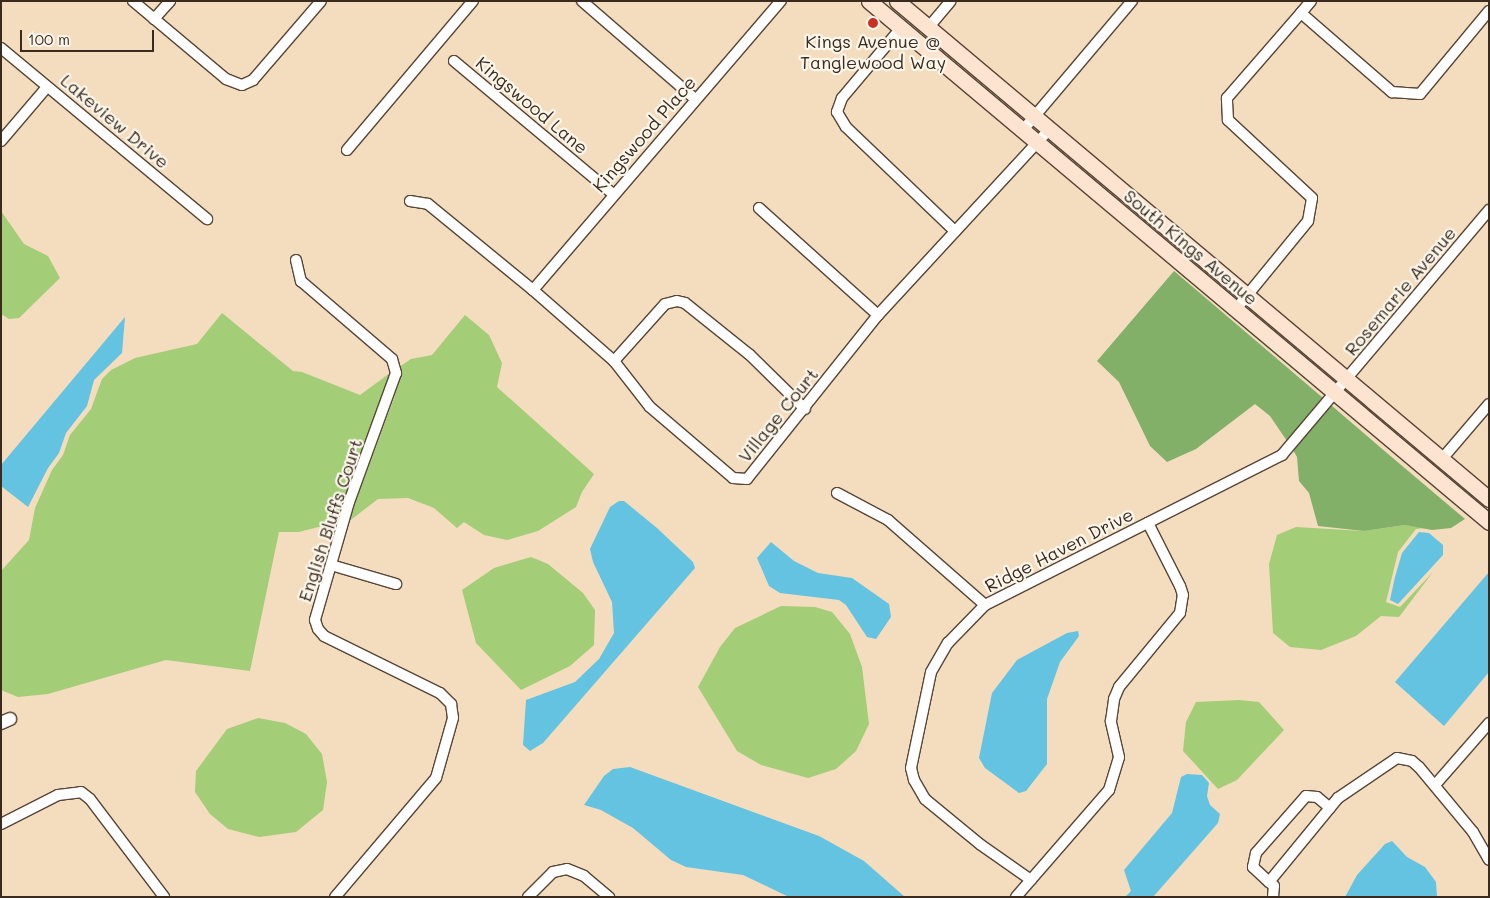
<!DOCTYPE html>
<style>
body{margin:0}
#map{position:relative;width:1490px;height:898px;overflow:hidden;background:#f4dcbe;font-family:Mali,sans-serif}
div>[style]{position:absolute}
.green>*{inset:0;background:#a4cd78}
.forest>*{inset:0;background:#83b068}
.water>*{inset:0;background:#63c3e1}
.roads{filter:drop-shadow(1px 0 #574536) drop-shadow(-1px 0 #574536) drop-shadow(0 1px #574536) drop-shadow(0 -1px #574536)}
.minor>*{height:10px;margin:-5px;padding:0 5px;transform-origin:5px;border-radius:5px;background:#fff}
.tertiary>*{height:12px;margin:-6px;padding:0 6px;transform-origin:6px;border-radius:6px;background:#fff}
.secondary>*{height:15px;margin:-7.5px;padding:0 7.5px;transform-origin:7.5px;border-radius:7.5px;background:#fde4d0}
.dots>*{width:14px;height:14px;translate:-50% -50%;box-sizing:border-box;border:2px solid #fbf7ec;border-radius:50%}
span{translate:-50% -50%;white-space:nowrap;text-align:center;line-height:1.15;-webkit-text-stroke:4.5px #fbf7ec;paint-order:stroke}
.poi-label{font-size:18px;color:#3b2a1e}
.street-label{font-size:18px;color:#3b2a1e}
.frame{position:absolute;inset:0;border:2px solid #3b2a1e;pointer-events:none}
.scale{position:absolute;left:20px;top:30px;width:134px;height:22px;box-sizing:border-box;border:2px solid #3b2a1e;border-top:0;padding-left:6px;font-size:15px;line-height:18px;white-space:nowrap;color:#3b2a1e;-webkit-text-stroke:4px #fbf7ec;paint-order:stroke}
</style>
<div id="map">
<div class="green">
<div style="clip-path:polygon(1px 211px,24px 244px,48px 256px,60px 278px,19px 318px,9px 319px,1px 314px)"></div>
<div style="clip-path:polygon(222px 313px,293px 371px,302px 372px,360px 395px,390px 373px,338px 522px,299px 532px,279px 532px,250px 671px,166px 660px,48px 694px,18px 697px,1px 690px,1px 571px,29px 540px,35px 508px,52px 470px,63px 455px,70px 435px,91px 409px,102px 379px,111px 370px,135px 358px,197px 344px)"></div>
<div style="clip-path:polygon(465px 315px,489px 335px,502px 363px,497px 387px,594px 474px,582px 492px,576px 507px,538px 531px,507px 540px,484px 535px,464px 522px,457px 528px,434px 508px,408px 498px,378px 499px,348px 522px,394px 398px,401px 375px,399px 367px,411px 359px,432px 355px)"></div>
<div style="clip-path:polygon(1405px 525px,1425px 528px,1416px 529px,1398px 552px,1386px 602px,1400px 607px,1433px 572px,1399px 617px,1381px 616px,1356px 636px,1321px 650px,1290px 647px,1273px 633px,1269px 564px,1277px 535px,1296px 527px,1364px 531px)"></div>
<div style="clip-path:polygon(531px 557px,548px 564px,583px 593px,595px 610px,594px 645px,570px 666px,521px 690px,476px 643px,462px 590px,494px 568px)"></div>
<div style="clip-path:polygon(781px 606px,815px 607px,832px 612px,850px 634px,862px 667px,869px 724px,856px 751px,836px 769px,808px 778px,761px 765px,737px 751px,698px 687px,720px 647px,735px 628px)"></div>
<div style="clip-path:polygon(1239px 700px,1259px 702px,1284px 730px,1237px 780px,1218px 789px,1183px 751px,1186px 722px,1196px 702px)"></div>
<div style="clip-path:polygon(258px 718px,285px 723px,306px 734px,322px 754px,327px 782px,323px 810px,296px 832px,259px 837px,228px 829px,210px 814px,195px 792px,196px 771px,227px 729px)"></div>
</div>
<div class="forest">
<div style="clip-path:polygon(1174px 271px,1323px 398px,1287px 441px,1270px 416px,1255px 404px,1196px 449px,1167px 462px,1150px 446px,1119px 382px,1097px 361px)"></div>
<div style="clip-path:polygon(1331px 405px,1381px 448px,1465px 519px,1451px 528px,1432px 530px,1405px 525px,1364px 531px,1318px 526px,1309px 493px,1299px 481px,1297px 457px,1293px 450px)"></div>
</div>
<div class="water">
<div style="clip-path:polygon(125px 317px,122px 353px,94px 380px,87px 406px,66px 433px,59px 453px,48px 468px,28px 507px,1px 486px,1px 465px)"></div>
<div style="clip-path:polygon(619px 501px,624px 501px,657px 528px,693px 562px,695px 568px,543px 743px,530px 751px,523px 745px,526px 700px,575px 682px,599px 659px,614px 633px,612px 602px,593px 562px,590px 549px,610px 507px)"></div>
<div style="clip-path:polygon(1419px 532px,1429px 533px,1443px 545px,1443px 555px,1398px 604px,1390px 600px,1395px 577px,1402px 553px)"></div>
<div style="clip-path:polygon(771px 542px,794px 561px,818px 573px,852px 578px,889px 604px,891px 617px,876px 639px,867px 637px,846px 605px,839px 600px,780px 593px,769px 586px,757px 558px)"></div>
<div style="clip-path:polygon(1489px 572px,1489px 672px,1444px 726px,1395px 682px)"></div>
<div style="clip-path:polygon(1078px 631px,1079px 636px,1060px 662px,1047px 699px,1047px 764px,1026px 791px,1019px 793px,985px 768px,979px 758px,992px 693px,1017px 660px,1067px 633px)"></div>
<div style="clip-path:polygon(630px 767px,819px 836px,864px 861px,905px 897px,789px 897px,743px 875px,686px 867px,671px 860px,633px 828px,601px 810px,584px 805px,604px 776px,613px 769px)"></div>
<div style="clip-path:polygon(1187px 774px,1202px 775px,1209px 783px,1207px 796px,1210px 805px,1220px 814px,1218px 823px,1153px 897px,1125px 897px,1131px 891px,1124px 870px,1172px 813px,1181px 777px)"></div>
<div style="clip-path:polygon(1392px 841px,1407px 857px,1425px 867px,1436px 882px,1437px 897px,1345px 897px,1357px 875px,1385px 844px)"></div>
</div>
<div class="roads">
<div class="minor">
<div style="left:133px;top:1px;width:121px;rotate:40deg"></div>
<div style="left:226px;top:79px;width:17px;rotate:21deg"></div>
<div style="left:242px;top:85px;width:12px;rotate:-24deg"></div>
<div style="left:253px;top:80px;width:104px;rotate:-49.3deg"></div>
<div style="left:582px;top:1px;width:150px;rotate:40.9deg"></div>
<div style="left:1311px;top:1px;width:16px;rotate:130deg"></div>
<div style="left:1301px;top:13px;width:121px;rotate:41deg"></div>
<div style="left:1392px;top:92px;width:28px;rotate:4deg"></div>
<div style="left:1420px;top:94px;width:108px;rotate:-50.3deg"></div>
<div style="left:154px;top:19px;width:24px;rotate:-48deg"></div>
<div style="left:901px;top:28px;width:92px;rotate:130.1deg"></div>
<div style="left:842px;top:98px;width:15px;rotate:110deg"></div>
<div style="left:837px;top:112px;width:17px;rotate:59deg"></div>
<div style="left:846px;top:127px;width:151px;rotate:43.7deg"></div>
<div style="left:928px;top:28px;width:35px;rotate:-50deg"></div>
<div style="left:1px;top:48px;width:268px;rotate:39.7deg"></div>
<div style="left:454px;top:61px;width:207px;rotate:39.9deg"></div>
<div style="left:1023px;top:130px;width:169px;rotate:-49.8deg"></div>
<div style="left:1px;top:141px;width:71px;rotate:-49.6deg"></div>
<div style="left:347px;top:150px;width:195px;rotate:-49.8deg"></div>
<div style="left:410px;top:201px;width:18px;rotate:9deg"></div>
<div style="left:428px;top:204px;width:136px;rotate:39.3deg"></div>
<div style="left:533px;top:290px;width:108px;rotate:41.2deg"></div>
<div style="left:614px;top:361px;width:58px;rotate:52deg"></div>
<div style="left:650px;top:407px;width:109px;rotate:40.5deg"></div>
<div style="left:733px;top:478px;width:14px;rotate:4deg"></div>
<div style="left:747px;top:479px;width:210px;rotate:-51.4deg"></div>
<div style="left:878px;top:315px;width:252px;rotate:-47.3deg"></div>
<div style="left:759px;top:208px;width:160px;rotate:42deg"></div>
<div style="left:296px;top:260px;width:22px;rotate:77deg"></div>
<div style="left:301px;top:281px;width:120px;rotate:40.6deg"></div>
<div style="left:392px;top:359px;width:15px;rotate:74deg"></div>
<div style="left:396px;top:373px;width:137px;rotate:110deg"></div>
<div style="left:349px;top:502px;width:123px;rotate:106.1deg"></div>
<div style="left:315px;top:620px;width:9px;rotate:72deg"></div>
<div style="left:318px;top:629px;width:9px;rotate:49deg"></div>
<div style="left:324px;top:636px;width:129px;rotate:26.2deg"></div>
<div style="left:440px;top:693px;width:16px;rotate:45deg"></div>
<div style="left:451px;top:704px;width:14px;rotate:82deg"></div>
<div style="left:453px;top:718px;width:62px;rotate:105.8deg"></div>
<div style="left:436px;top:778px;width:156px;rotate:130.3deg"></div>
<div style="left:533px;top:290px;width:381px;rotate:-49.4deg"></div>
<div style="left:1236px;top:309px;width:114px;rotate:-50.7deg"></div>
<div style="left:1308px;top:221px;width:23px;rotate:-80deg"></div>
<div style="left:1312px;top:198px;width:115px;rotate:-137.1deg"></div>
<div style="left:1228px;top:120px;width:22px;rotate:-93deg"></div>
<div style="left:1227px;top:98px;width:113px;rotate:-49deg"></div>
<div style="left:614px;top:361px;width:76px;rotate:-48.2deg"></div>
<div style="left:665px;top:304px;width:12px;rotate:-14deg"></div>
<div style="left:677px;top:301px;width:8px;rotate:14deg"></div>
<div style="left:685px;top:303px;width:83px;rotate:38.7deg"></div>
<div style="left:750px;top:355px;width:77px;rotate:44.5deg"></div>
<div style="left:1442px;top:459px;width:72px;rotate:-49.5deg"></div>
<div style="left:837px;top:493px;width:58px;rotate:27.9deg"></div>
<div style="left:888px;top:520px;width:129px;rotate:41.2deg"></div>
<div style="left:331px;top:565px;width:68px;rotate:16.3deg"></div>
<div style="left:1435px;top:785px;width:82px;rotate:-48.9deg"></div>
<div style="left:1px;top:824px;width:64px;rotate:-27deg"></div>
<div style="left:58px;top:795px;width:23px;rotate:-7deg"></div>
<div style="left:81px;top:792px;width:11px;rotate:38deg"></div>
<div style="left:90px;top:799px;width:123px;rotate:52.9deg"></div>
<div style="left:1031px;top:880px;width:61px;rotate:-145deg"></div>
<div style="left:981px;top:845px;width:72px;rotate:-140.6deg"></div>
<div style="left:925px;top:799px;width:22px;rotate:-120deg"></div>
<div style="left:914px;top:780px;width:12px;rotate:-104deg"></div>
<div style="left:911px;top:768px;width:98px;rotate:-78.2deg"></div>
<div style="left:931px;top:672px;width:34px;rotate:-60deg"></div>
<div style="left:948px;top:643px;width:53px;rotate:-45.8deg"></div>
<div style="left:985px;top:605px;width:333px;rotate:-26.8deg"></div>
<div style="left:1282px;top:455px;width:321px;rotate:-49.8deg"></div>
<div style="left:1269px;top:882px;width:22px;rotate:-137deg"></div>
<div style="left:1253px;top:867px;width:14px;rotate:-78deg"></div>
<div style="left:1256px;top:853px;width:76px;rotate:-48.7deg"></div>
<div style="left:1306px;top:796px;width:11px;rotate:5deg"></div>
<div style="left:1317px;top:797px;width:17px;rotate:40deg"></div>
<div style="left:528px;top:897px;width:35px;rotate:-45deg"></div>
<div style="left:553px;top:872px;width:14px;rotate:-12deg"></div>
<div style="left:567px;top:869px;width:18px;rotate:22deg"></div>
<div style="left:584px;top:876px;width:33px;rotate:40deg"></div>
<div style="left:1016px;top:897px;width:142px;rotate:-49deg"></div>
<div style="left:1109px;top:790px;width:34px;rotate:-73deg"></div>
<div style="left:1119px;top:757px;width:37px;rotate:-103deg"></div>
<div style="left:1111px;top:721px;width:22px;rotate:-82deg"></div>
<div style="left:1114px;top:699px;width:13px;rotate:-67deg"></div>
<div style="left:1119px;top:687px;width:96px;rotate:-50.5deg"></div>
<div style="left:1180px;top:613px;width:18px;rotate:-81deg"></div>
<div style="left:1183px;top:595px;width:9px;rotate:-108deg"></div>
<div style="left:1180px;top:586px;width:71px;rotate:-116.9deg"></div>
<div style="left:1273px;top:897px;width:11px;rotate:-85deg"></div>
<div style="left:1274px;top:886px;width:6px;rotate:-141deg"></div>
<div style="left:1269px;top:882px;width:109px;rotate:-50.6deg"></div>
<div style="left:1338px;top:798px;width:71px;rotate:-34.1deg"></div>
<div style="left:1397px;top:758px;width:15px;rotate:11deg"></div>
<div style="left:1412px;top:761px;width:9px;rotate:41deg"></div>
<div style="left:1419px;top:767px;width:85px;rotate:50.3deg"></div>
<div style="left:1473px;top:832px;width:32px;rotate:60deg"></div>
</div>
<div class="tertiary">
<div style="left:1px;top:723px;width:10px;rotate:-24deg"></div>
</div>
<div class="secondary">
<div style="left:869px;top:1px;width:810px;rotate:40.04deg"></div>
<div style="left:897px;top:1px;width:774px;rotate:40.07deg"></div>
</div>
</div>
<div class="dots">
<div style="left:873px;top:23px;background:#c8321e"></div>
</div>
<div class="poi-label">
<span style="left:873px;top:52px">Kings Avenue @<br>Tanglewood Way</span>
</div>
<div class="street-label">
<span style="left:532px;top:105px;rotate:40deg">Kingswood Lane</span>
<span style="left:115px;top:121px;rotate:40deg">Lakeview Drive</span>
<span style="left:644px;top:134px;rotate:-49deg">Kingswood Place</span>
<span style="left:1191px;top:247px;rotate:40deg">South Kings Avenue</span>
<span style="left:1400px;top:291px;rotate:-50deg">Rosemarie Avenue</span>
<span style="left:778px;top:415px;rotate:-51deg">Village Court</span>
<span style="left:330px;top:520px;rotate:-72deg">English Bluffs Court</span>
<span style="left:1059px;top:550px;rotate:-27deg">Ridge Haven Drive</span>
</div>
<div class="frame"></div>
<div class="scale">100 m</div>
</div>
